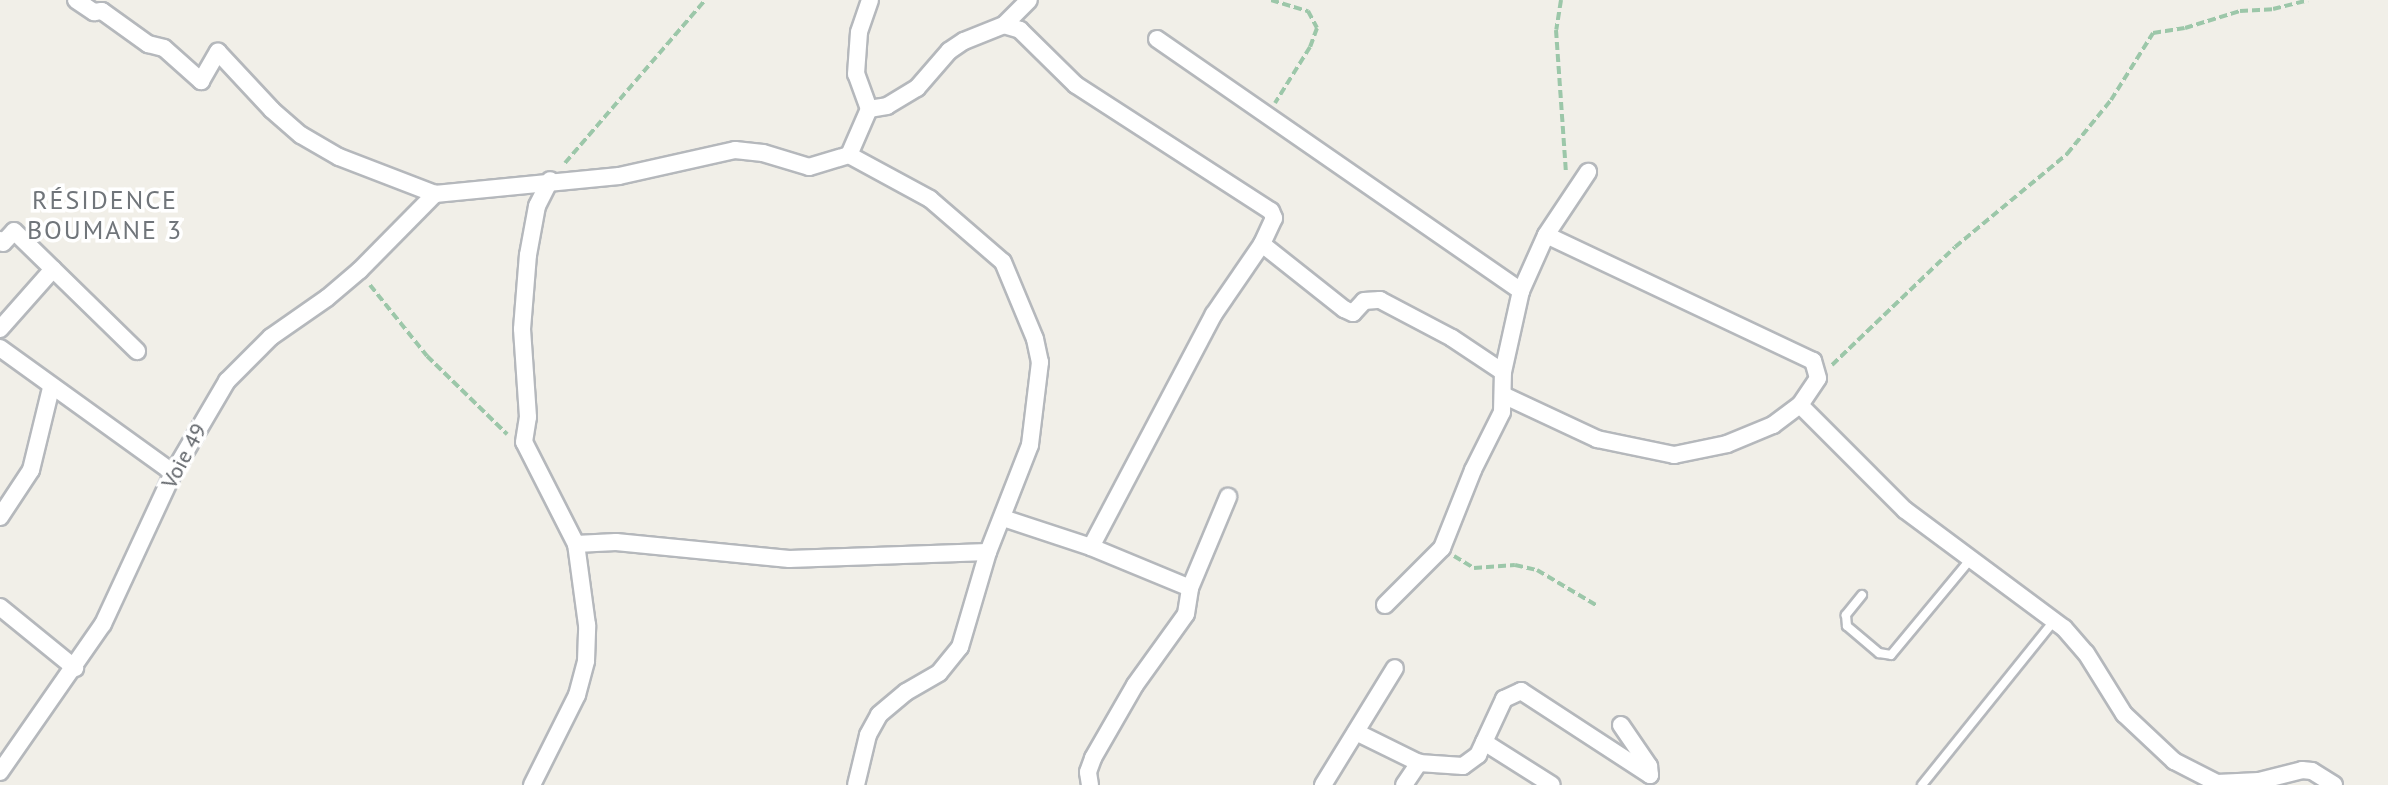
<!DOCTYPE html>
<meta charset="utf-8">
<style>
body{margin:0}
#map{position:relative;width:2388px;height:785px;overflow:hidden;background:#f1efe8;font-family:"PT Sans",sans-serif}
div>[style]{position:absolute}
.path>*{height:4px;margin-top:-2px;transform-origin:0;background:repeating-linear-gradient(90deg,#9cc7a9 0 8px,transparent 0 12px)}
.roads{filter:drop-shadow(2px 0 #b5b8bc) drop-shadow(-2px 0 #b5b8bc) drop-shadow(0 2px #b5b8bc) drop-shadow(0 -2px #b5b8bc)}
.service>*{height:8px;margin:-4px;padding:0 4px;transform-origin:4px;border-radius:4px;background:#fff}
.minor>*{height:16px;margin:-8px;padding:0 8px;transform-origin:8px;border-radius:8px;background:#fff}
span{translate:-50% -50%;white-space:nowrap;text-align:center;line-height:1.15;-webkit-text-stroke:7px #fff;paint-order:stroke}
.street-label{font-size:22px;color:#5f6368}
.quarter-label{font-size:26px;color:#70757a;letter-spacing:2px}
</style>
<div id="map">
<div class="path">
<div style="left:1271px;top:0;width:39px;rotate:17deg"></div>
<div style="left:1308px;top:11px;width:19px;rotate:62deg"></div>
<div style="left:1317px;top:28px;width:20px;rotate:110deg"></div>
<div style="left:1310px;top:47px;width:66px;rotate:122deg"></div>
<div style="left:1561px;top:0;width:30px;rotate:99deg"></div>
<div style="left:1556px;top:30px;width:143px;rotate:86deg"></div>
<div style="left:565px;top:163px;width:215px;rotate:-49.3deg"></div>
<div style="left:370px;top:285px;width:91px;rotate:51.2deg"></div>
<div style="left:427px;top:356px;width:112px;rotate:44.3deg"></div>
<div style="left:1832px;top:365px;width:170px;rotate:-43.8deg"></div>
<div style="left:1955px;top:247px;width:146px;rotate:-39.7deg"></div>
<div style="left:2067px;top:154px;width:70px;rotate:-50.8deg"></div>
<div style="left:2111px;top:100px;width:79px;rotate:-57.9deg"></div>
<div style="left:2153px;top:33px;width:32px;rotate:-9deg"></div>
<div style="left:2185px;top:28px;width:58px;rotate:-17.2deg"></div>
<div style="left:2240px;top:11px;width:33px;rotate:-3deg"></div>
<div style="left:2273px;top:9px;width:36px;rotate:-14deg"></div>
<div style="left:1454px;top:556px;width:23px;rotate:31deg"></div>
<div style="left:1474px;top:568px;width:41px;rotate:-4.2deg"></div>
<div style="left:1515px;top:565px;width:23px;rotate:13deg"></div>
<div style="left:1537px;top:570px;width:69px;rotate:30.7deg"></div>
</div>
<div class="roads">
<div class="service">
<div style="left:1862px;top:595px;width:26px;rotate:129deg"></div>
<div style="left:1846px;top:615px;width:11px;rotate:85deg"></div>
<div style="left:1847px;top:626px;width:42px;rotate:40.2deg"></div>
<div style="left:1879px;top:653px;width:12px;rotate:9deg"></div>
<div style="left:1891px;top:655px;width:124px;rotate:-50.3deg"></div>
<div style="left:1922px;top:785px;width:211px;rotate:-51.2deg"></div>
</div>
<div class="minor">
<div style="left:76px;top:0;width:22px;rotate:34deg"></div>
<div style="left:94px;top:12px;width:8px;rotate:-7deg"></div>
<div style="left:102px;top:11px;width:57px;rotate:35.7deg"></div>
<div style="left:148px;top:44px;width:16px;rotate:14deg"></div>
<div style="left:164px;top:48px;width:50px;rotate:41.7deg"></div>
<div style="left:201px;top:81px;width:34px;rotate:-60deg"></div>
<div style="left:218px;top:52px;width:79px;rotate:47deg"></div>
<div style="left:272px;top:110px;width:38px;rotate:41deg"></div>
<div style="left:301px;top:135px;width:44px;rotate:30.1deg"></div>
<div style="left:339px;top:157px;width:103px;rotate:21.1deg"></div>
<div style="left:435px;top:194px;width:185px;rotate:-5.6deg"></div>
<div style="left:619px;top:176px;width:119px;rotate:-12.6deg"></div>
<div style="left:735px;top:150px;width:28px;rotate:6deg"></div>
<div style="left:763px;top:153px;width:48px;rotate:16.9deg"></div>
<div style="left:809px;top:167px;width:42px;rotate:-16.7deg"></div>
<div style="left:849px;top:155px;width:50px;rotate:-66.5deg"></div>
<div style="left:869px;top:109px;width:37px;rotate:-110deg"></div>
<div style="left:856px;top:74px;width:42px;rotate:-85.9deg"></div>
<div style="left:859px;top:32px;width:34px;rotate:-71deg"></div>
<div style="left:1004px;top:25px;width:35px;rotate:-45deg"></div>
<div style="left:1157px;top:39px;width:443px;rotate:34.7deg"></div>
<div style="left:869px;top:109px;width:18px;rotate:-9deg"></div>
<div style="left:887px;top:106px;width:35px;rotate:-31deg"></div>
<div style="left:917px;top:88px;width:49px;rotate:-49.1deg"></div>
<div style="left:949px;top:51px;width:18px;rotate:-34deg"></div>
<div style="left:964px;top:41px;width:43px;rotate:-21.8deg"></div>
<div style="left:1004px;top:25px;width:17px;rotate:17deg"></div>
<div style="left:1020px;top:30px;width:78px;rotate:44.5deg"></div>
<div style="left:1076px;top:85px;width:232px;rotate:32.9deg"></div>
<div style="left:1271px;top:211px;width:8px;rotate:67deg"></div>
<div style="left:1274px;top:218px;width:29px;rotate:115deg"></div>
<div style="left:1262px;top:244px;width:105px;rotate:38.4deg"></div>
<div style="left:1344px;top:309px;width:10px;rotate:24deg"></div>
<div style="left:1353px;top:313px;width:16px;rotate:-47deg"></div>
<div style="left:1364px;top:301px;width:16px;rotate:-4deg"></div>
<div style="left:1380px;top:300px;width:81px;rotate:27.8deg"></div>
<div style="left:1452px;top:338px;width:61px;rotate:33.7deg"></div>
<div style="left:849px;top:155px;width:92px;rotate:28.5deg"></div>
<div style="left:930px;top:199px;width:96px;rotate:40.8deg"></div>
<div style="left:1003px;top:262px;width:83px;rotate:67.4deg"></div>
<div style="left:1035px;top:339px;width:24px;rotate:78deg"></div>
<div style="left:1040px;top:362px;width:84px;rotate:96.9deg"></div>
<div style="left:1030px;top:445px;width:115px;rotate:111.4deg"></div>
<div style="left:988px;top:552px;width:99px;rotate:106.4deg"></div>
<div style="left:960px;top:647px;width:33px;rotate:129deg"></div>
<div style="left:939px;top:673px;width:38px;rotate:150deg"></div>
<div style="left:906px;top:692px;width:35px;rotate:140deg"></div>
<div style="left:879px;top:715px;width:23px;rotate:119deg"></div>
<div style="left:868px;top:735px;width:51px;rotate:103.5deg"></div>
<div style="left:0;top:240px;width:4px;rotate:45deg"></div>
<div style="left:3px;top:243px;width:16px;rotate:-47deg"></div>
<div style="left:14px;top:231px;width:172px;rotate:44.3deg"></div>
<div style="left:0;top:329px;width:80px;rotate:-48.5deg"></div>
<div style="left:0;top:348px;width:213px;rotate:35.8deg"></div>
<div style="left:1503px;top:395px;width:104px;rotate:25.1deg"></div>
<div style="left:1597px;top:439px;width:79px;rotate:11.7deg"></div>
<div style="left:1674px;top:455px;width:54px;rotate:-11.7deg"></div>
<div style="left:1727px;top:444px;width:50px;rotate:-22.4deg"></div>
<div style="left:1773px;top:425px;width:34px;rotate:-37deg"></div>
<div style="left:1800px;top:405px;width:32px;rotate:-56deg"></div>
<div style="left:1818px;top:378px;width:18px;rotate:-106deg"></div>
<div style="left:1813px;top:361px;width:295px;rotate:-154.7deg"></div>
<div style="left:1800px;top:405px;width:148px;rotate:45deg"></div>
<div style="left:1905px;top:510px;width:198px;rotate:36.6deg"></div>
<div style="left:2064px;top:628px;width:33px;rotate:49deg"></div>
<div style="left:2086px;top:653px;width:72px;rotate:58.1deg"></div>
<div style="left:2124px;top:714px;width:69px;rotate:43.2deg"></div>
<div style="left:2174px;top:761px;width:48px;rotate:27.1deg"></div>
<div style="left:2217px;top:783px;width:42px;rotate:-2.7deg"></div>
<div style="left:2259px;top:781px;width:44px;rotate:-14.3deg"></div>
<div style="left:2302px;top:770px;width:10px;rotate:6deg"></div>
<div style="left:2312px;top:771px;width:26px;rotate:32deg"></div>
<div style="left:0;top:517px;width:56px;rotate:-56.6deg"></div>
<div style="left:31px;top:470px;width:84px;rotate:-76.3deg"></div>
<div style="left:1003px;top:518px;width:93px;rotate:18.2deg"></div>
<div style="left:1091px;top:547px;width:107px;rotate:22.5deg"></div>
<div style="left:576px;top:544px;width:40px;rotate:-2.9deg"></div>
<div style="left:616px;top:542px;width:174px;rotate:5.6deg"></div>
<div style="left:789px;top:559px;width:199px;rotate:-2deg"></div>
<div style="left:1091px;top:547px;width:263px;rotate:-62.2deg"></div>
<div style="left:1214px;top:314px;width:85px;rotate:-55.6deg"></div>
<div style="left:1385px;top:605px;width:81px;rotate:-45deg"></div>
<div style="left:1442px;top:548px;width:84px;rotate:-68.3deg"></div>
<div style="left:1473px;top:470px;width:65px;rotate:-63.4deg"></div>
<div style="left:1502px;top:412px;width:40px;rotate:-88.6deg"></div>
<div style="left:1503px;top:372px;width:83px;rotate:-77.5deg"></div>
<div style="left:1521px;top:291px;width:61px;rotate:-65.9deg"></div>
<div style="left:1546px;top:235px;width:76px;rotate:-56.3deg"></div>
<div style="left:0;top:607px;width:97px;rotate:39.1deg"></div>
<div style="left:1621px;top:725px;width:50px;rotate:55.7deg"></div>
<div style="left:1649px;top:766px;width:9px;rotate:84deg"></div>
<div style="left:1356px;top:732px;width:70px;rotate:26.2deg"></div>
<div style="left:1419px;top:763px;width:44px;rotate:3.9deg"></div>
<div style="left:1463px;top:766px;width:19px;rotate:-36deg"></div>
<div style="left:1478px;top:755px;width:62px;rotate:-65.1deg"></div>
<div style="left:1504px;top:699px;width:19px;rotate:-25deg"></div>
<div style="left:1521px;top:691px;width:154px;rotate:33.1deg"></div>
<div style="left:1484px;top:742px;width:80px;rotate:32.3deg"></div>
<div style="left:0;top:772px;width:180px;rotate:-55.2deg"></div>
<div style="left:103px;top:624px;width:166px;rotate:-65.1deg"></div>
<div style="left:173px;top:473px;width:107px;rotate:-59.6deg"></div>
<div style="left:227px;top:381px;width:62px;rotate:-45deg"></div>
<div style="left:271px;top:337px;width:68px;rotate:-34.9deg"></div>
<div style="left:327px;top:298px;width:43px;rotate:-40.3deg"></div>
<div style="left:360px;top:270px;width:107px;rotate:-45.4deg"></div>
<div style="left:532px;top:785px;width:101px;rotate:-63.4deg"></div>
<div style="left:577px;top:695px;width:35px;rotate:-75deg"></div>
<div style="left:586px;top:661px;width:36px;rotate:-88deg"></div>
<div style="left:587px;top:625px;width:82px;rotate:-97.7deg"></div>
<div style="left:576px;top:544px;width:114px;rotate:-117deg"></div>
<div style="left:524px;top:442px;width:25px;rotate:-81deg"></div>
<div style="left:528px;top:417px;width:88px;rotate:-93.9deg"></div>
<div style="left:522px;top:329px;width:74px;rotate:-85.4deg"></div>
<div style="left:528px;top:255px;width:50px;rotate:-79.6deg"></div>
<div style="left:537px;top:206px;width:29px;rotate:-63deg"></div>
<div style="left:1090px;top:785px;width:13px;rotate:-99deg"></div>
<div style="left:1088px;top:772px;width:15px;rotate:-70deg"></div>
<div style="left:1093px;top:758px;width:84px;rotate:-60.1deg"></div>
<div style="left:1135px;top:685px;width:87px;rotate:-54.3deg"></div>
<div style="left:1186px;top:614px;width:26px;rotate:-81deg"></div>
<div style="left:1190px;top:588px;width:99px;rotate:-67.3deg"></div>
<div style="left:1323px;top:785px;width:137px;rotate:-58.4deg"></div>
<div style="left:1404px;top:785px;width:27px;rotate:-56deg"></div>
</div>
</div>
<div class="street-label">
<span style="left:184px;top:456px;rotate:-62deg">Voie 49</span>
</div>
<div class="quarter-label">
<span style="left:105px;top:215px">RÉSIDENCE<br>BOUMANE 3</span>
</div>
</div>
